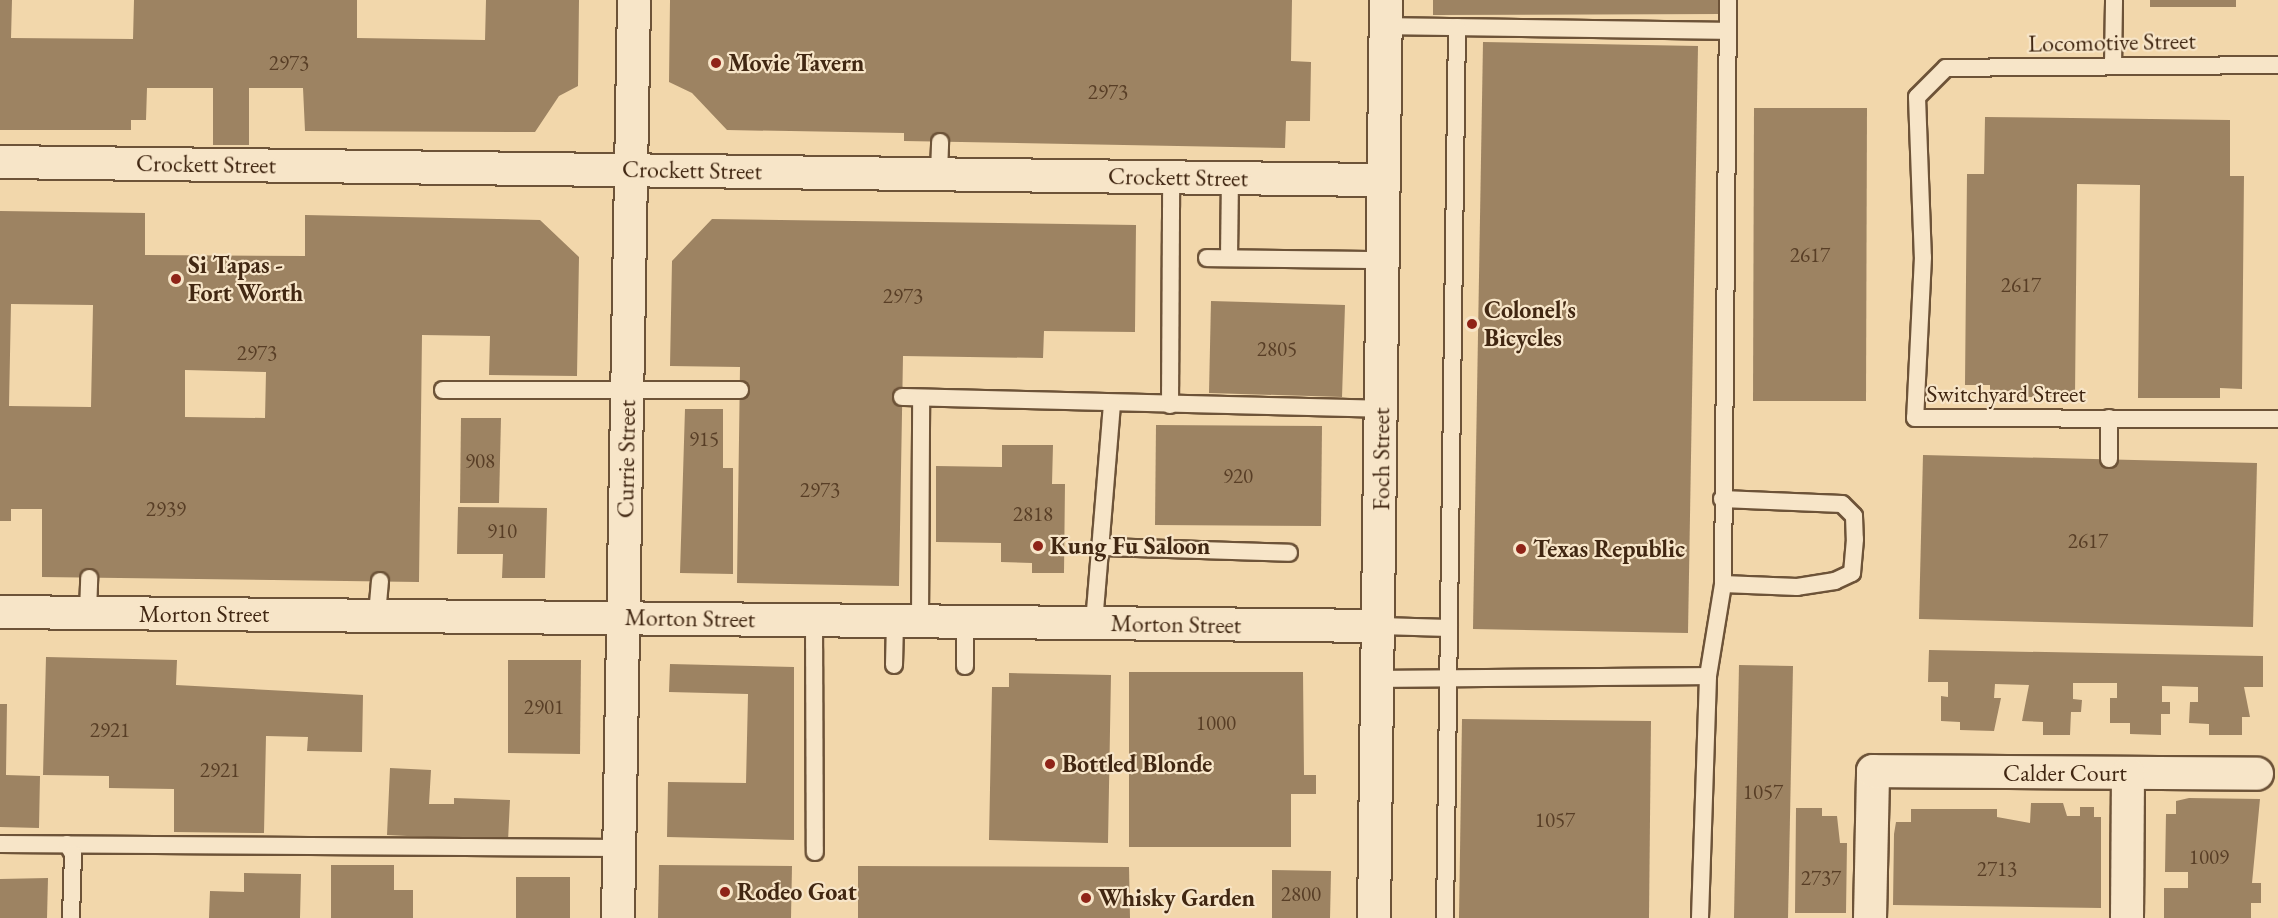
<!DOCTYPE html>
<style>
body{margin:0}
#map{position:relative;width:2278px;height:918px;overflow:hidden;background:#f2d7ab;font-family:"EB Garamond",serif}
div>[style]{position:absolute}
.building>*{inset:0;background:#9d8362}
.roads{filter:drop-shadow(2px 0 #6d5338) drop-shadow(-2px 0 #6d5338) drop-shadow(0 2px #6d5338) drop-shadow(0 -2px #6d5338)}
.lane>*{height:16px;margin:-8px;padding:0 8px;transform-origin:8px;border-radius:8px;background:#f7e5c8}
.street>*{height:32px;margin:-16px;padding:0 16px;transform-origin:16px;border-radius:16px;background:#f7e5c8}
.dots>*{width:16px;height:16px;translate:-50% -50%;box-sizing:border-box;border:3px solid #f7e5c8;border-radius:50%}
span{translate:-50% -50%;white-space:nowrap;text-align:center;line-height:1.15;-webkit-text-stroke:4.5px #f7e5c8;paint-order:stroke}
.number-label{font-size:21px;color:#583e26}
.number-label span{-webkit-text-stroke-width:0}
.street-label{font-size:24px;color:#412712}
.poi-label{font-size:24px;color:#412712;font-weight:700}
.left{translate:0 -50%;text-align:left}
</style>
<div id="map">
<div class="building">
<div style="clip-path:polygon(0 0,12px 0,11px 38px,133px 39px,134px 0,357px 0,357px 38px,485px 40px,486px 0,579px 0,578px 86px,559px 96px,535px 132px,305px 131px,303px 88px,249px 88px,249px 145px,213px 145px,213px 88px,147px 88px,146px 120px,131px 120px,131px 130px,0 130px)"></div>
<div style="clip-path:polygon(670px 0,1292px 0,1291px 61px,1311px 62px,1310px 121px,1286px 121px,1285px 148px,904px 141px,904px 133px,727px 130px,692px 93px,669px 82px)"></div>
<div style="clip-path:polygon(1433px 0,1722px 0,1722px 14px,1433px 15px)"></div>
<div style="clip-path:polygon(2150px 0,2236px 0,2236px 7px,2150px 7px)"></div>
<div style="clip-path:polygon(1483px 42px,1698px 46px,1688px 633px,1473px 629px)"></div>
<div style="clip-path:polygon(1754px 108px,1867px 108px,1866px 401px,1753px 401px)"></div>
<div style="clip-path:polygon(1985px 117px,2230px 120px,2230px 176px,2244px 176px,2242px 389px,2220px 388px,2220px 398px,2138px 398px,2140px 185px,2077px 184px,2075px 397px,1990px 397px,1990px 385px,1965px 385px,1967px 174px,1984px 174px)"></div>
<div style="clip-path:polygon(evenodd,0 211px,145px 213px,145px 255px,305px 256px,305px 215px,540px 220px,579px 257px,577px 376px,489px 375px,490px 336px,422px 335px,419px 582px,42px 577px,42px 509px,11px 509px,11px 521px,0 521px,0 211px,11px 304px,93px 305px,91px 407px,9px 406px,11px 304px,0 211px,185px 370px,266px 372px,265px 418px,185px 417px,185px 370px)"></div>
<div style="clip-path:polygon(712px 219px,1136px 225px,1135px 332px,1044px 331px,1043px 358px,903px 356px,899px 586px,737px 583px,740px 367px,670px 366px,672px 261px)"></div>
<div style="clip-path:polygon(1211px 301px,1345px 305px,1342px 397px,1209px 393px)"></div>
<div style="clip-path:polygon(685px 409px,723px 409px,723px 468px,733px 468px,733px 574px,680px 573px)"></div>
<div style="clip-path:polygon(461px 418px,501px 418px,499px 503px,460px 503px)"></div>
<div style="clip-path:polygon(1156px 425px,1322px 426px,1321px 526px,1155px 525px)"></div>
<div style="clip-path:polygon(1002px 445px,1053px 445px,1052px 484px,1065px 484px,1064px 573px,1032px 573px,1032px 563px,1001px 562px,1001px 543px,936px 542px,936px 466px,1002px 467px)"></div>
<div style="clip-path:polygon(1923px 455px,2257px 463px,2253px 627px,1919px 619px)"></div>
<div style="clip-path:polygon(458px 507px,547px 508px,545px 578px,502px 578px,503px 554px,457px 554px)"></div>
<div style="clip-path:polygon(1929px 650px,2263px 656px,2263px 687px,2244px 687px,2250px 717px,2242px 717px,2242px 735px,2209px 735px,2209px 724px,2189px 723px,2190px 702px,2198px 702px,2198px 687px,2162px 686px,2162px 702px,2170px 702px,2170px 714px,2161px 714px,2161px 735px,2130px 734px,2130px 723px,2110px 723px,2110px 698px,2117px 698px,2117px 683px,2073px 683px,2073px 699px,2082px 700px,2081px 712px,2071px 712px,2070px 735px,2043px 735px,2043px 722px,2022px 721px,2029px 685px,1995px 684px,1994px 698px,2001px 698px,1994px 731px,1960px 730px,1960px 722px,1941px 721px,1941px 696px,1948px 697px,1948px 682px,1928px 682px)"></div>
<div style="clip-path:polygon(46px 657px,177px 660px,176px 685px,363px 695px,362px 752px,307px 751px,308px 737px,266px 736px,264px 833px,174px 832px,174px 789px,109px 788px,109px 776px,43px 775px)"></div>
<div style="clip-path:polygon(508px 660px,581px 660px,580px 754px,508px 753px)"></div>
<div style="clip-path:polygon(670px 664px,794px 667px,794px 840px,667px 837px,668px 782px,746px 783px,748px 694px,669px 692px)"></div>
<div style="clip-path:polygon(1739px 665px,1793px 666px,1788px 918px,1734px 918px)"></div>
<div style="clip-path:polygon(1129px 672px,1303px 672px,1304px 775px,1316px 775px,1316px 794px,1291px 794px,1291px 847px,1129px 847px)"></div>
<div style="clip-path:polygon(1009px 673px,1111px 675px,1108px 843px,989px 840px,992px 687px,1009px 687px)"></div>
<div style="clip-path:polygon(0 704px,7px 704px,6px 775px,40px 776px,39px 828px,0 827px)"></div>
<div style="clip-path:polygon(1462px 719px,1651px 721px,1649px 918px,1459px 918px)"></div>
<div style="clip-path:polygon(390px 768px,431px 770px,429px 804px,454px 804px,454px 798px,510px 800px,508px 841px,387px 835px)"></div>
<div style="clip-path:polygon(2189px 798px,2260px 799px,2252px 883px,2261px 883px,2261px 903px,2251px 903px,2251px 918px,2164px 918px,2164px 888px,2188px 888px,2188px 872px,2165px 872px,2166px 814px,2176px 814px,2176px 801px)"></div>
<div style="clip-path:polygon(2031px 803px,2063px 803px,2067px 816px,2080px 816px,2080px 807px,2094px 807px,2094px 817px,2101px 817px,2101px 908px,1893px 905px,1894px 834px,1896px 822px,1911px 822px,1911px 809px,1997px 809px,1997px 817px,2030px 823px)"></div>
<div style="clip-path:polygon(1796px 808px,1822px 808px,1822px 816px,1837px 816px,1840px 843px,1847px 843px,1846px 913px,1795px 913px)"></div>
<div style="clip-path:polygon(331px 865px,394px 865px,394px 890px,413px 890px,413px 918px,331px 918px)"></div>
<div style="clip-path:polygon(659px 865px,792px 866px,791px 918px,658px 918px)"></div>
<div style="clip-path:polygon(858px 866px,1129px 867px,1130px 918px,858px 918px)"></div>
<div style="clip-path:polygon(1272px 870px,1331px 871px,1330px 918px,1272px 918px)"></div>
<div style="clip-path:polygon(244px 873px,301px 874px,300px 918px,209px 918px,210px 891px,244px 892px)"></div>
<div style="clip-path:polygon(516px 877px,570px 877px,570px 918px,516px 918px)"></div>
<div style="clip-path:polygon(48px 878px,47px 918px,0 918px,0 879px)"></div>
</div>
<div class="roads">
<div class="lane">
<div style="left:1386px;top:26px;width:342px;rotate:0.8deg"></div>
<div style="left:2278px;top:65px;width:332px;rotate:179.5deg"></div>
<div style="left:1946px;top:68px;width:41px;rotate:135deg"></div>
<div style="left:1917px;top:97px;width:160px;rotate:87.9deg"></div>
<div style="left:1923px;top:257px;width:161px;rotate:92.8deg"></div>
<div style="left:1915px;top:418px;width:363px;rotate:0.2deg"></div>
<div style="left:2113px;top:66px;width:66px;rotate:-89.1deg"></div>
<div style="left:939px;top:174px;width:32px;rotate:-88deg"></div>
<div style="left:1207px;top:258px;width:176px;rotate:0.7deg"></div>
<div style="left:1229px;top:258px;width:81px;rotate:-89.3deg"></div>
<div style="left:443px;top:390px;width:297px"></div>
<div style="left:902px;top:397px;width:480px;rotate:1.4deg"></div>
<div style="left:1170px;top:405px;width:228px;rotate:-89.7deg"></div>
<div style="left:2109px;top:418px;width:41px;rotate:90deg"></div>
<div style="left:1722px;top:499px;width:120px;rotate:2.4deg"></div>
<div style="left:1842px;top:504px;width:17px;rotate:45deg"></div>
<div style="left:1854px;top:516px;width:23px;rotate:88deg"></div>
<div style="left:1855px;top:539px;width:34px;rotate:95deg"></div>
<div style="left:1852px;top:573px;width:19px;rotate:155deg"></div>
<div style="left:1835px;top:581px;width:38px;rotate:171deg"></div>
<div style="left:1797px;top:587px;width:74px;rotate:-177.7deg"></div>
<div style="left:1103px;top:547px;width:186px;rotate:1.8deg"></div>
<div style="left:88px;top:613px;width:35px;rotate:-88deg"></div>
<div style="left:377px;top:615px;width:34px;rotate:-85deg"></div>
<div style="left:814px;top:620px;width:232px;rotate:89.8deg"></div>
<div style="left:920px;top:621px;width:221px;rotate:-89.7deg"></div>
<div style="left:1094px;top:623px;width:220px;rotate:-85.3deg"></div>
<div style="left:1380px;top:626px;width:69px;rotate:1.7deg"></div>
<div style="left:894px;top:665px;width:44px;rotate:-88.7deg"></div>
<div style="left:965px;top:666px;width:45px;rotate:-90deg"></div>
<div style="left:1379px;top:679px;width:329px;rotate:-0.5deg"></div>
<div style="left:0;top:844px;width:619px;rotate:0.37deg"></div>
<div style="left:67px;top:844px;width:12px;rotate:59deg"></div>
<div style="left:73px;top:854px;width:64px;rotate:91.8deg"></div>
<div style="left:1445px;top:918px;width:891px;rotate:-89.23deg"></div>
<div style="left:1700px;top:918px;width:242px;rotate:-88.1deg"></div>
<div style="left:1708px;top:676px;width:93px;rotate:-80.7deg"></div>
<div style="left:1723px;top:584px;width:584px;rotate:-89.51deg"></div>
</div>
<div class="street">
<div style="left:0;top:162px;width:1384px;rotate:0.75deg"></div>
<div style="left:0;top:612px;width:1380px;rotate:0.58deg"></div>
<div style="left:618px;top:918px;width:918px;rotate:-89deg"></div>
<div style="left:1374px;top:918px;width:918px;rotate:-89.25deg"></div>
<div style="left:1870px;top:918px;width:147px;rotate:-88.8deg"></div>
<div style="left:1873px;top:771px;width:384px;rotate:0.4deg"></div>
<div style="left:2127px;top:918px;width:145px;rotate:-89.6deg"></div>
</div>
</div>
<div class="dots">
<div style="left:716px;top:63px;background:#8f2418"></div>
<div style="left:176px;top:279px;background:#8f2418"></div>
<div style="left:1472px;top:324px;background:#8f2418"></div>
<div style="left:1038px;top:546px;background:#8f2418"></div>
<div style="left:1521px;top:549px;background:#8f2418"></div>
<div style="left:1050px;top:764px;background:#8f2418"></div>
<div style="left:725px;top:892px;background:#8f2418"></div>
<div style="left:1086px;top:898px;background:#8f2418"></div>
</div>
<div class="number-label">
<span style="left:289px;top:63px">2973</span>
<span style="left:1108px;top:92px">2973</span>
<span style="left:1810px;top:255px">2617</span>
<span style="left:2021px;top:285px">2617</span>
<span style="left:903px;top:296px">2973</span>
<span style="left:1277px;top:349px">2805</span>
<span style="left:257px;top:353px">2973</span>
<span style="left:704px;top:439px">915</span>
<span style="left:480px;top:461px">908</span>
<span style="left:1238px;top:476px">920</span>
<span style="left:820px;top:490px">2973</span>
<span style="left:166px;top:509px">2939</span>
<span style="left:1033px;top:514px">2818</span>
<span style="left:502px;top:531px">910</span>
<span style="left:2088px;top:541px">2617</span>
<span style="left:544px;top:707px">2901</span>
<span style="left:1216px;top:723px">1000</span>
<span style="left:110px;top:730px">2921</span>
<span style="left:220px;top:770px">2921</span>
<span style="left:1763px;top:792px">1057</span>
<span style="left:1555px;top:820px">1057</span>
<span style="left:2209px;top:857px">1009</span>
<span style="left:1997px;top:869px">2713</span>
<span style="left:1821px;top:878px">2737</span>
<span style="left:1301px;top:894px">2800</span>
</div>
<div class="street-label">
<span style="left:2112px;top:42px;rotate:-1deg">Locomotive Street</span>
<span style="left:206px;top:164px;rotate:1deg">Crockett Street</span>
<span style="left:692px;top:170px;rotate:1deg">Crockett Street</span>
<span style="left:1178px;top:177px;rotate:1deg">Crockett Street</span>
<span style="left:2006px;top:394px">Switchyard Street</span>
<span style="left:626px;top:459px;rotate:-89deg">Currie Street</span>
<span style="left:1381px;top:459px;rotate:-90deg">Foch Street</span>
<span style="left:204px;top:614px">Morton Street</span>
<span style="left:690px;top:618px;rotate:1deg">Morton Street</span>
<span style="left:1176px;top:624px;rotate:1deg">Morton Street</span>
<span style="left:2065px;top:773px">Calder Court</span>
</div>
<div class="poi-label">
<span class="left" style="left:728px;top:63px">Movie Tavern</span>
<span class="left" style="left:188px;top:279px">Si Tapas -<br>Fort Worth</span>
<span class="left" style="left:1484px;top:324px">Colonel's<br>Bicycles</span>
<span class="left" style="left:1050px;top:546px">Kung Fu Saloon</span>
<span class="left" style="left:1533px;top:549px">Texas Republic</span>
<span class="left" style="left:1062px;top:764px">Bottled Blonde</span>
<span class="left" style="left:737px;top:892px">Rodeo Goat</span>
<span class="left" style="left:1098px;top:898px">Whisky Garden</span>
</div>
</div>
